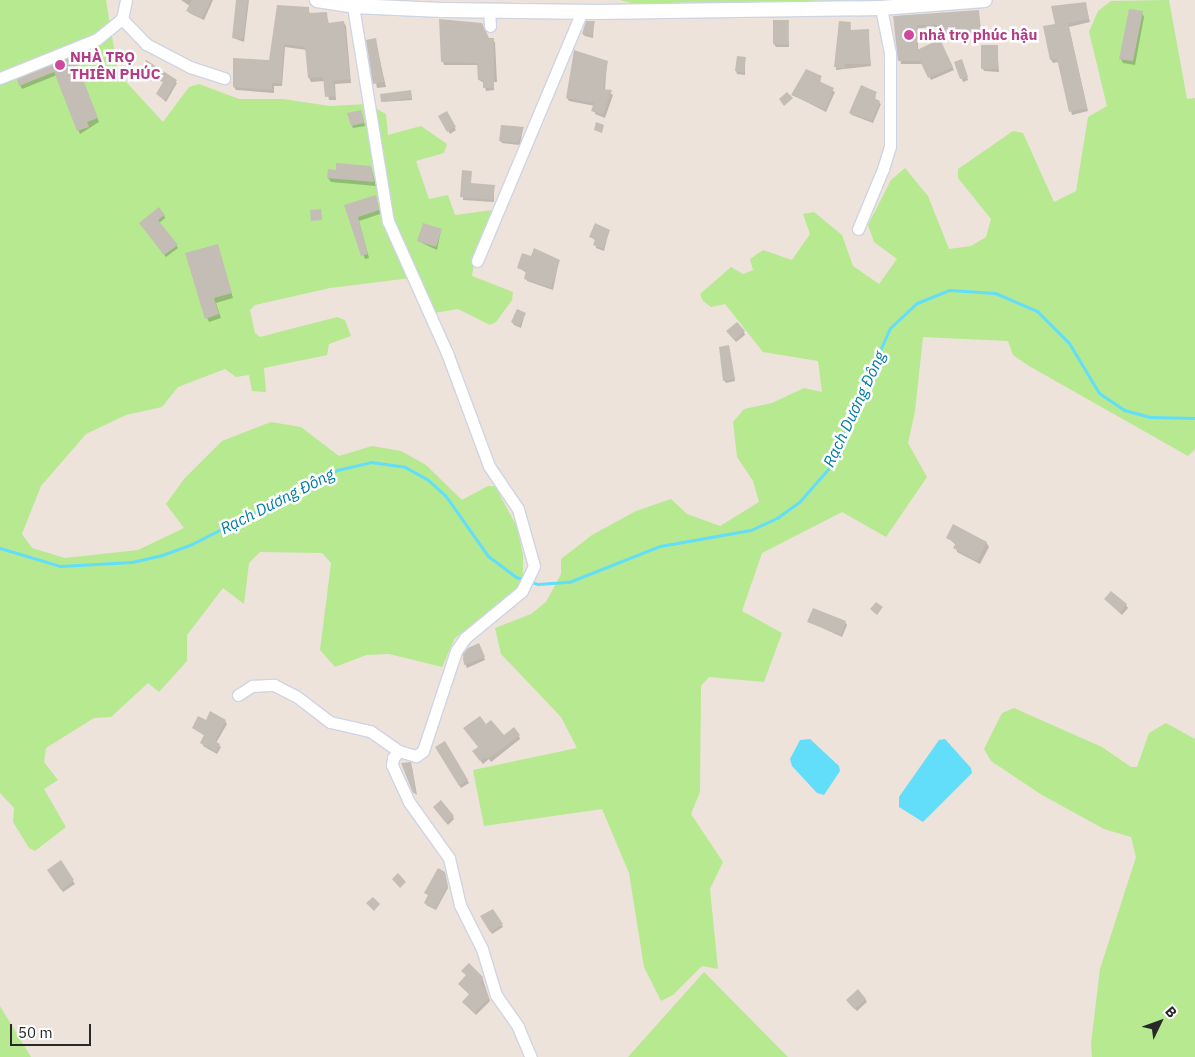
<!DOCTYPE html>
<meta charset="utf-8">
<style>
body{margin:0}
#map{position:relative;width:1195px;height:1057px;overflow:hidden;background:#ede3da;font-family:"IBM Plex Sans",sans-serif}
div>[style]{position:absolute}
.green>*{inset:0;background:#b6e990}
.water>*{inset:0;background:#62defa}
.shadow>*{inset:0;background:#0003}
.stream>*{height:3px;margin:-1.5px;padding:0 1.5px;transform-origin:1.5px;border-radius:1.5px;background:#62defa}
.building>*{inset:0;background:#c4bdb6}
.roads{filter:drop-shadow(1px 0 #cfd4e4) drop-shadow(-1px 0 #cfd4e4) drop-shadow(0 1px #cfd4e4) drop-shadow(0 -1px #cfd4e4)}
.minor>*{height:11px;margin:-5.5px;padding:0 5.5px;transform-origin:5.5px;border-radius:5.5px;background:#fff}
.tertiary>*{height:14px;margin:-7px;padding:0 7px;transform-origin:7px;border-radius:7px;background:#fff}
.dots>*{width:14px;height:14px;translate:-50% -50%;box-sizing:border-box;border:2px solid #fff;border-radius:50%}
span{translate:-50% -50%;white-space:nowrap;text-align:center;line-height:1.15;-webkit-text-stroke:5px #fff;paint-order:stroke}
.hotel-label{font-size:15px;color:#b23c85;font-weight:700}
.left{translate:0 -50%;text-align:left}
.water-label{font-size:16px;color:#007ba6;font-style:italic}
.north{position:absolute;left:1135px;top:997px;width:50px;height:50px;-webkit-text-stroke:4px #fff;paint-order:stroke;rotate:48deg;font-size:14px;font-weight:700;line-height:20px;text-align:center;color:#292929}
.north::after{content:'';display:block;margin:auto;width:18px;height:22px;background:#292929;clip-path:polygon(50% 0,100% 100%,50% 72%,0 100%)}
.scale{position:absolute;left:10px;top:1024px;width:81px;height:22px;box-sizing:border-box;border:2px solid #292929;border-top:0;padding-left:6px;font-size:15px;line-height:18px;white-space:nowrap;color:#292929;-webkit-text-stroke:4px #fff;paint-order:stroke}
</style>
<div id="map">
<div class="green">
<div style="clip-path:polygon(0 0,106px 0,118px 73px,163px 122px,189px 87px,199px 84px,239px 99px,283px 99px,330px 106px,368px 104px,386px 114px,388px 135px,421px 126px,447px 144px,444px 153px,416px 161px,429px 199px,448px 195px,455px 215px,493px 210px,476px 250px,472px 276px,513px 292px,512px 300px,496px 322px,490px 325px,458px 309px,434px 313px,419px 277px,330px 288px,255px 305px,250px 310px,255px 333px,260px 337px,337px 317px,345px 320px,351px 336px,329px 344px,327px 355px,264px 368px,266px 392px,252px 391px,249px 375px,236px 377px,225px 369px,178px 387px,162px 407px,126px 415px,86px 434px,41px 486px,22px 534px,32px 548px,65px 558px,138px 550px,184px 528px,166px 504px,184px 479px,222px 441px,271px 422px,301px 427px,339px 456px,372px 446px,401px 451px,426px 465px,462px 500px,488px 486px,495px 486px,517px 527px,523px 555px,523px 575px,517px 589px,455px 638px,442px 667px,389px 654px,366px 655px,335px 667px,320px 650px,331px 563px,322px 553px,260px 552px,249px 563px,244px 604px,223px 588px,187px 635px,187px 661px,159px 692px,148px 683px,111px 717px,94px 718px,46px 748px,44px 762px,58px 780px,44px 789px,66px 827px,35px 851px,29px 848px,13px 822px,14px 808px,0 793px)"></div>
<div style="clip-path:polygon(620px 0,856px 0,635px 4px)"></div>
<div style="clip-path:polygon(1169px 0,1187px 99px,1195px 98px,1195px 449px,1188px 456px,1029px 366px,1013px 355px,1008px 341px,923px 337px,915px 411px,908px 443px,927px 477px,886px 537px,842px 512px,762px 553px,742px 611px,782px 633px,764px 682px,709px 677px,701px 686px,700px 792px,691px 814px,723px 862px,710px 889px,718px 969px,702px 966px,673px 995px,661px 1001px,644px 967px,629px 873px,602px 809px,484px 826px,473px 770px,577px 748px,561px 717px,501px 654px,495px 628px,531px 614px,546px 602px,561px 574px,561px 559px,592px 535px,636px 511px,671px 499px,687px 514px,720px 526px,759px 502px,753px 481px,737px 457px,733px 422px,744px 409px,772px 403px,804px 388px,822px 392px,818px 361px,763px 352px,725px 304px,711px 307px,703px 301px,700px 294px,731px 267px,743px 274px,753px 270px,750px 259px,763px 250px,792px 260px,810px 234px,803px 214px,814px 212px,842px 235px,853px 266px,879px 284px,897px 259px,874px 242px,868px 225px,891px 180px,905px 168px,928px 196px,949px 249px,971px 246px,986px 237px,991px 219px,958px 178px,958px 169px,1013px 131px,1023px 133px,1054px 202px,1076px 191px,1088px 117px,1107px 106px,1089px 32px,1098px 11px,1111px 1px)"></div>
<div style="clip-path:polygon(1014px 708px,1102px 747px,1131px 767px,1137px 767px,1149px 733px,1166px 723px,1195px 739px,1195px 1057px,1092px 1057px,1091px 1043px,1100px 969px,1136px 857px,1131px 837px,1104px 829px,1042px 795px,991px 761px,984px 749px,1002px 713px)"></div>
<div style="clip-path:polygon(704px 972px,788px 1057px,628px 1057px)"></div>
<div style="clip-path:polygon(0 1006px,31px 1057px,0 1057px)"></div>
</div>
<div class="water">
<div style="clip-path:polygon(810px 739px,839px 766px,840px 771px,824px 795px,817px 793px,792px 766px,790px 759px,800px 740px)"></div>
<div style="clip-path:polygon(945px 739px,971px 768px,972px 773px,923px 822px,899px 807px,899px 797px,939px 740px)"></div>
</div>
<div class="shadow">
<div style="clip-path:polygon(181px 0,213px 0,204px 20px,189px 13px,190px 6px)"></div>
<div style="clip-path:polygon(238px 0,249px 0,244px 42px,233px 38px)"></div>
<div style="clip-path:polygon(1085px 3px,1090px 22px,1069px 27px,1088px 111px,1072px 115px,1059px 62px,1053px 63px,1051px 60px,1056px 25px)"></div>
<div style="clip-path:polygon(308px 8px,310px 14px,326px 13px,329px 24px,344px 23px,346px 26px,351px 83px,335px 84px,336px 100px,329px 100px,325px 81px,311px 82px,309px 78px,307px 50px,285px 47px,282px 86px,274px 86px,274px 93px,236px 90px,234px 87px,270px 61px)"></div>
<div style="clip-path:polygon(978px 11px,982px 35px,943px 38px,941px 27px,918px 28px,918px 51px,941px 44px,954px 70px,931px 80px,923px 64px,901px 64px,894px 17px)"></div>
<div style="clip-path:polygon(1142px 13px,1144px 17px,1135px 65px,1123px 63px,1121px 59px)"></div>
<div style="clip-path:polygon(594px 22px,593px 38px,585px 36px,583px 34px)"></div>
<div style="clip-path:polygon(788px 22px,789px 47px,776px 47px,774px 44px)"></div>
<div style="clip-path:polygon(841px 22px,850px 23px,851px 31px,868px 30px,871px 66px,836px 70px)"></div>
<div style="clip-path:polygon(375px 39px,386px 87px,377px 88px,368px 41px)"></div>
<div style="clip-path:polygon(488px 39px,495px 42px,497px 82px,494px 82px,494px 90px,486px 91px,484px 83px,479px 80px,478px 65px,444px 65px,443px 62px)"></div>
<div style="clip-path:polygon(997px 46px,999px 72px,984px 71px,983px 69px)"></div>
<div style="clip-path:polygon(745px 58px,745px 75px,737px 74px,736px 71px)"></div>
<div style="clip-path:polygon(75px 62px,99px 122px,80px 134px,57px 75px,22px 89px,20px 85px)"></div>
<div style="clip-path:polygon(146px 62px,177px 83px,166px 102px,157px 94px,164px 83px,150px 74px,146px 81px,138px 75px)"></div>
<div style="clip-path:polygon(607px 62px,605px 90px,613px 95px,605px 118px,595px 114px,595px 106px,569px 101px,567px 98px)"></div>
<div style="clip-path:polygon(956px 62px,963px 63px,968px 80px,963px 82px)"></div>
<div style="clip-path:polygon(821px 77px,820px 83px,835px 92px,826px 112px,793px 95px)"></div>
<div style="clip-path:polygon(411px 93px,412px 100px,382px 102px)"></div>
<div style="clip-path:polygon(876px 93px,875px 100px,881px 104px,873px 123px,852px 115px,850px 113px)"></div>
<div style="clip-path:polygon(446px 113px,456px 130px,450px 134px,440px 116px)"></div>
<div style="clip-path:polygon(362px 114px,365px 126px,353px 128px,352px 126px)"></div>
<div style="clip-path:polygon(523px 128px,520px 145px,502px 143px,500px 140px)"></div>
<div style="clip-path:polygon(371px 167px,376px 186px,331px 182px,328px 178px,337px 171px)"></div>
<div style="clip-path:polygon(463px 172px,471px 172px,471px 184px,494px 186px,494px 202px,463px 200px)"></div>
<div style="clip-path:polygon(376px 196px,380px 214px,359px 221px,369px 258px,365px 259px,346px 206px)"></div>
<div style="clip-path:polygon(164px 215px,165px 218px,159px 223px,178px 248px,166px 257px,142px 226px)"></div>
<div style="clip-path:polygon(441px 230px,437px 250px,418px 241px)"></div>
<div style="clip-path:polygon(609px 231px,604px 251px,596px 248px,596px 241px,591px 237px)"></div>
<div style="clip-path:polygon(217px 245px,233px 298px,216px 303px,221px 318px,209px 322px,207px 318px)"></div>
<div style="clip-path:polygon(559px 261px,553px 290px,527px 281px,527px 273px,519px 268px)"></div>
<div style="clip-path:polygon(525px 314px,521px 328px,514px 325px,512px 322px)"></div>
<div style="clip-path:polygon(744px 332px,745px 335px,736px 342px,730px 334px)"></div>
<div style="clip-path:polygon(729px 349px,735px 381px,726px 383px,724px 380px)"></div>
<div style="clip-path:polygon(948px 538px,986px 542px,989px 547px,980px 564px,957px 552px,956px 545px)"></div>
<div style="clip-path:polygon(1105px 599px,1126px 605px,1128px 608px,1122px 615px)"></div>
<div style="clip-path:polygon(809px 622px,845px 622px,847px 625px,842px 637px)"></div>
<div style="clip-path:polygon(480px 647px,485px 660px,467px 668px,463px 659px,468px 649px)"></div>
<div style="clip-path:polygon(225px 721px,227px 724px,216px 743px,221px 747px,217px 754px,203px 746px,205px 736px,193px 728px)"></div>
<div style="clip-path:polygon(486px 726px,503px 737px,519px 736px,520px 739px,491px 762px,489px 759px,483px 764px,476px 755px)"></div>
<div style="clip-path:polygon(444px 743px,469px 783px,461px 788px,437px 748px)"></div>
<div style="clip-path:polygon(411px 764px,412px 767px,417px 795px,414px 793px)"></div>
<div style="clip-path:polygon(436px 810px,453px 817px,454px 819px,448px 825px)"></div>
<div style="clip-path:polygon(60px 862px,75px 884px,63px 892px,49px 870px)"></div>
<div style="clip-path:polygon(445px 875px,448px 888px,436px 910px,426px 905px,429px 896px,426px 893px)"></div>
<div style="clip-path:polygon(493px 910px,503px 927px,492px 934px,482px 917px)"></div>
<div style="clip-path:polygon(463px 971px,482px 977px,490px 1001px,476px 1015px,465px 1004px,470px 995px,461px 986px,467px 976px)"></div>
<div style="clip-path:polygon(865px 999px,867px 1002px,857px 1011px,849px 1003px)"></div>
</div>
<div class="stream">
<div style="left:0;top:548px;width:63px;rotate:16.7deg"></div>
<div style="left:60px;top:566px;width:72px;rotate:-3.2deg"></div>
<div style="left:132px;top:562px;width:31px;rotate:-13deg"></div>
<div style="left:162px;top:555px;width:32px;rotate:-20deg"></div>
<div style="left:192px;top:544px;width:163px;rotate:-27deg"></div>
<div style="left:337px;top:470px;width:35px;rotate:-13deg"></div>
<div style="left:371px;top:462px;width:34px;rotate:8deg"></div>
<div style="left:405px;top:467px;width:25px;rotate:29deg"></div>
<div style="left:427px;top:479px;width:24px;rotate:42deg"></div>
<div style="left:445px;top:495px;width:75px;rotate:54.8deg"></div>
<div style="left:488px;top:556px;width:35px;rotate:37deg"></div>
<div style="left:516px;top:577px;width:23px;rotate:18deg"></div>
<div style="left:538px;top:584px;width:31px;rotate:-4deg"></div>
<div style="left:569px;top:582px;width:98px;rotate:-21.6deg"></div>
<div style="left:660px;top:546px;width:92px;rotate:-10deg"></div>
<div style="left:751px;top:530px;width:29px;rotate:-25deg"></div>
<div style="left:777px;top:518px;width:29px;rotate:-36deg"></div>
<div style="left:800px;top:501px;width:43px;rotate:-48.8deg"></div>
<div style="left:828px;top:469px;width:154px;rotate:-66.3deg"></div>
<div style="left:890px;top:328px;width:37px;rotate:-43deg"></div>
<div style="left:917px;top:303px;width:35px;rotate:-22deg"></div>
<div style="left:950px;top:290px;width:45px;rotate:3.8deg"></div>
<div style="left:995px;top:293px;width:46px;rotate:23.2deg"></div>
<div style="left:1037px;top:311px;width:45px;rotate:45deg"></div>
<div style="left:1069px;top:343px;width:58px;rotate:59deg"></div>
<div style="left:1099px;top:393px;width:30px;rotate:34deg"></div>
<div style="left:1124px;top:410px;width:27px;rotate:15deg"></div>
<div style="left:1150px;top:417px;width:45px;rotate:1.3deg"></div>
</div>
<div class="building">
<div style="clip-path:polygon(192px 0,211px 0,202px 18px,186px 11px)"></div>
<div style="clip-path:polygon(236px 0,248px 0,243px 39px,232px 38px)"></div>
<div style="clip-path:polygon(1086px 2px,1089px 19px,1068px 23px,1087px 108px,1069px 112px,1057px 59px,1050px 60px,1043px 26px,1055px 24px,1051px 6px)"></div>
<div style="clip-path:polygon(277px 5px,309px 7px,309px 13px,327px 12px,328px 23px,344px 21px,350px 79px,333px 81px,335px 96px,325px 97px,323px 77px,308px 78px,305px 47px,284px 44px,281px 83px,272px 83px,272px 90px,233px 87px,233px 58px,269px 60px)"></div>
<div style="clip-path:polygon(1129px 9px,1143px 11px,1133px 61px,1119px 59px)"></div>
<div style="clip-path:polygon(979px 10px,981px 32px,940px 36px,939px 25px,917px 25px,917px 50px,940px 39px,953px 67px,928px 78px,920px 61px,898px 61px,893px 16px)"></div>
<div style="clip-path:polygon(439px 19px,482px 23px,489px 38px,494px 38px,494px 88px,483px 88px,483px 80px,478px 80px,477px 63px,441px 62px)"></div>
<div style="clip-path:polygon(773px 20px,789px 20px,788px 45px,773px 44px)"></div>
<div style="clip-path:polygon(586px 21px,595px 21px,592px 36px,582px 34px)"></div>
<div style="clip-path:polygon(839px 21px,851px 22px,850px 30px,869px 29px,870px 64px,845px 64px,845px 69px,834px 67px)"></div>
<div style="clip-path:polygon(376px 38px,384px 82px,373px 84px,366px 40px)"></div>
<div style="clip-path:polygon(981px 45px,998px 45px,998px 69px,981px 69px)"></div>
<div style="clip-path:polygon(574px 50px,608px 61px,603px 89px,612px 90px,603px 115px,591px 111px,594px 103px,566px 98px)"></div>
<div style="clip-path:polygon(74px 56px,98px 118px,87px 122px,89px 127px,77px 131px,54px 72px,19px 86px,17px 79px)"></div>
<div style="clip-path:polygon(737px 56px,746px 57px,744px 73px,735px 71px)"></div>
<div style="clip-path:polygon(962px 59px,968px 77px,960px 79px,954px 62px)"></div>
<div style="clip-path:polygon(146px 60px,177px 80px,165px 100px,156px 94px,163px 82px,148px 72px,144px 79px,137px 75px)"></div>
<div style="clip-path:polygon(806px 69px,822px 76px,819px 81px,834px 88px,825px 110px,791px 95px)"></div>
<div style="clip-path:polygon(861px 85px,877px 92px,874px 98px,880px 101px,872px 121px,849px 113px)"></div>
<div style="clip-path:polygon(411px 90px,412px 98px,381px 102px,380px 94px)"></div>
<div style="clip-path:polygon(787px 92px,793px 98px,784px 106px,779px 99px)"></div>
<div style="clip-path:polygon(361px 110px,364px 123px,351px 126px,347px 113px)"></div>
<div style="clip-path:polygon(447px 111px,456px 127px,447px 132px,438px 116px)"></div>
<div style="clip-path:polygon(596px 122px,604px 125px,602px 133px,594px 130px)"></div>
<div style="clip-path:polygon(501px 125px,524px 127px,518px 143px,499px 141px)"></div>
<div style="clip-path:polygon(336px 163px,371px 166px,374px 182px,327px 178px,328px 169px,336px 170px)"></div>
<div style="clip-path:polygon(462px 170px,472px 171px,471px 183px,495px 185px,493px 200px,460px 197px)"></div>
<div style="clip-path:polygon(376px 195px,379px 210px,358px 217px,368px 254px,361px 256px,344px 205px)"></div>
<div style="clip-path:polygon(159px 207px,165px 215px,158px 220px,178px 245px,164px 255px,139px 223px)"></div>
<div style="clip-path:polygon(321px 209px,322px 220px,311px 221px,310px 210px)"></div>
<div style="clip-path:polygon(423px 223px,442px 229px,436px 247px,417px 241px)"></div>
<div style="clip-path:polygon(595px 223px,610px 230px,603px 249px,593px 245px,595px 239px,589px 237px)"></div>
<div style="clip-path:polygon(218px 244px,232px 293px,214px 298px,219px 314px,205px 319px,185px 253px)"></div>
<div style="clip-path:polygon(534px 248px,560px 260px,551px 288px,524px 279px,526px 271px,517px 268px,522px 253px,531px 256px)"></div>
<div style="clip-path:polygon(517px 309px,526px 313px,519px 326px,511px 322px)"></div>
<div style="clip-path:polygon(737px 322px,745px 331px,734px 340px,726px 331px)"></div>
<div style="clip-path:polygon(729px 345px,735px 379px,723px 381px,719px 347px)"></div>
<div style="clip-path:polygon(953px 524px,987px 542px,977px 561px,953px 548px,956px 543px,946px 538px)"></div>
<div style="clip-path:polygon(1111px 591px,1127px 604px,1120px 613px,1104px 599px)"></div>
<div style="clip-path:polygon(876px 602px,883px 607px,877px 615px,870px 609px)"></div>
<div style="clip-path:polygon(813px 608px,846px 621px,841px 635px,807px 622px)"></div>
<div style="clip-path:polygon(479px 643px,485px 657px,464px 665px,463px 654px,468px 648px)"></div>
<div style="clip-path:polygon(210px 711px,226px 720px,215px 741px,220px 744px,216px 752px,200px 743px,204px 735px,192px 728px,198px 716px,206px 720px)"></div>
<div style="clip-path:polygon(480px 716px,486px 724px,491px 720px,504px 735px,514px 727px,520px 735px,488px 759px,486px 757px,480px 761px,472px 751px,478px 747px,463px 728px)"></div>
<div style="clip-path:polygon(445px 741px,468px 780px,459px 786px,435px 747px)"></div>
<div style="clip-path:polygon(411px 762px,416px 793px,413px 793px,401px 763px)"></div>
<div style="clip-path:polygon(441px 800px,454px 816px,446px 823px,433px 807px)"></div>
<div style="clip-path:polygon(61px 860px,74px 880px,61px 890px,47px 870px)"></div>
<div style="clip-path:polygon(438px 868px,445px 872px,448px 886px,435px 909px,424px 903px,428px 895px,424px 893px)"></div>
<div style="clip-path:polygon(398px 873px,406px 882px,400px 888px,392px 879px)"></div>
<div style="clip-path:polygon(373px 897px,380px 904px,374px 911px,366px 903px)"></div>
<div style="clip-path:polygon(493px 909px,503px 924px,490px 932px,480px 916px)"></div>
<div style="clip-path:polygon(469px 963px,483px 977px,481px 982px,489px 998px,474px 1013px,462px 1002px,469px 994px,458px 984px,466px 975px,461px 971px)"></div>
<div style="clip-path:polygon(858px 989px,866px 999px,854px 1009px,846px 1000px)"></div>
</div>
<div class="roads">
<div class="minor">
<div style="left:353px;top:6px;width:218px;rotate:80.8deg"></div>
<div style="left:388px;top:221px;width:145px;rotate:65.9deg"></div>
<div style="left:447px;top:353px;width:121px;rotate:69.6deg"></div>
<div style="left:489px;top:466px;width:52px;rotate:56deg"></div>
<div style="left:518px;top:509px;width:59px;rotate:74.3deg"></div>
<div style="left:534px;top:566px;width:28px;rotate:116deg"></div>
<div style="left:522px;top:591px;width:74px;rotate:140.5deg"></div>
<div style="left:465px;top:638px;width:16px;rotate:125deg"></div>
<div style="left:456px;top:651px;width:105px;rotate:108.3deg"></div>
<div style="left:423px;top:751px;width:9px;rotate:144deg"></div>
<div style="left:416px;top:756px;width:18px;rotate:-164deg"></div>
<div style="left:399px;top:751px;width:9px;rotate:131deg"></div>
<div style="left:393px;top:758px;width:7px;rotate:98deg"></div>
<div style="left:392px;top:765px;width:41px;rotate:65.3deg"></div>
<div style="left:409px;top:802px;width:69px;rotate:54.5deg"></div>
<div style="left:449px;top:858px;width:48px;rotate:76.8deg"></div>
<div style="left:460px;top:905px;width:49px;rotate:63.4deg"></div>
<div style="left:482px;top:949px;width:48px;rotate:73.1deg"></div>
<div style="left:496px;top:995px;width:39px;rotate:55deg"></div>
<div style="left:518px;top:1027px;width:33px;rotate:67deg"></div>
<div style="left:489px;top:11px;width:15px;rotate:86deg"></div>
<div style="left:122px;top:19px;width:35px;rotate:46deg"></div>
<div style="left:146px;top:44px;width:50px;rotate:27.6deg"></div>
<div style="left:190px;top:67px;width:36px;rotate:18deg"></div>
<div style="left:0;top:78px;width:105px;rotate:-21.9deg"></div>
<div style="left:97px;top:39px;width:32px;rotate:-39deg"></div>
<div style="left:122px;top:19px;width:19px;rotate:-78deg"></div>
<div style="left:858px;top:229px;width:65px;rotate:-67.4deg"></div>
<div style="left:883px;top:169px;width:24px;rotate:-73deg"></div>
<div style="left:890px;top:146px;width:93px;rotate:-90deg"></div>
<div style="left:890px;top:53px;width:46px;rotate:-101.3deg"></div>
<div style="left:477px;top:261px;width:271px;rotate:-67.2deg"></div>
<div style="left:238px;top:695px;width:17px;rotate:-33deg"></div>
<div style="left:252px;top:686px;width:22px;rotate:-3deg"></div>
<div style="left:274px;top:685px;width:25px;rotate:27deg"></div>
<div style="left:296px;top:696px;width:43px;rotate:37.4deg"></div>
<div style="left:330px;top:722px;width:41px;rotate:12.7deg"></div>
<div style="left:370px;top:731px;width:35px;rotate:35deg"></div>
</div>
<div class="tertiary">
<div style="left:317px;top:0;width:36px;rotate:9deg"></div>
<div style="left:353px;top:6px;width:89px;rotate:2.6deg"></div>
<div style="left:442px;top:10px;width:155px;rotate:0.7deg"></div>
<div style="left:597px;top:12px;width:284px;rotate:-0.8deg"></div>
<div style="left:881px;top:8px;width:104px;rotate:-4.4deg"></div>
</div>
</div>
<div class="dots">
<div style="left:909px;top:35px;background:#d1479c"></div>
<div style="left:60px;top:65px;background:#d1479c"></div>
</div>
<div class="hotel-label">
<span class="left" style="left:919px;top:35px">nhà trọ phúc hậu</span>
<span class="left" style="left:70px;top:65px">NHÀ TRỌ<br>THIÊN PHÚC</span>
</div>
<div class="water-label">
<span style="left:854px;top:409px;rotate:-65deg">Rạch Dương Đông</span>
<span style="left:277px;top:501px;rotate:-27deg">Rạch Dương Đông</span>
</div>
<div class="north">B</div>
<div class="scale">50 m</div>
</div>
